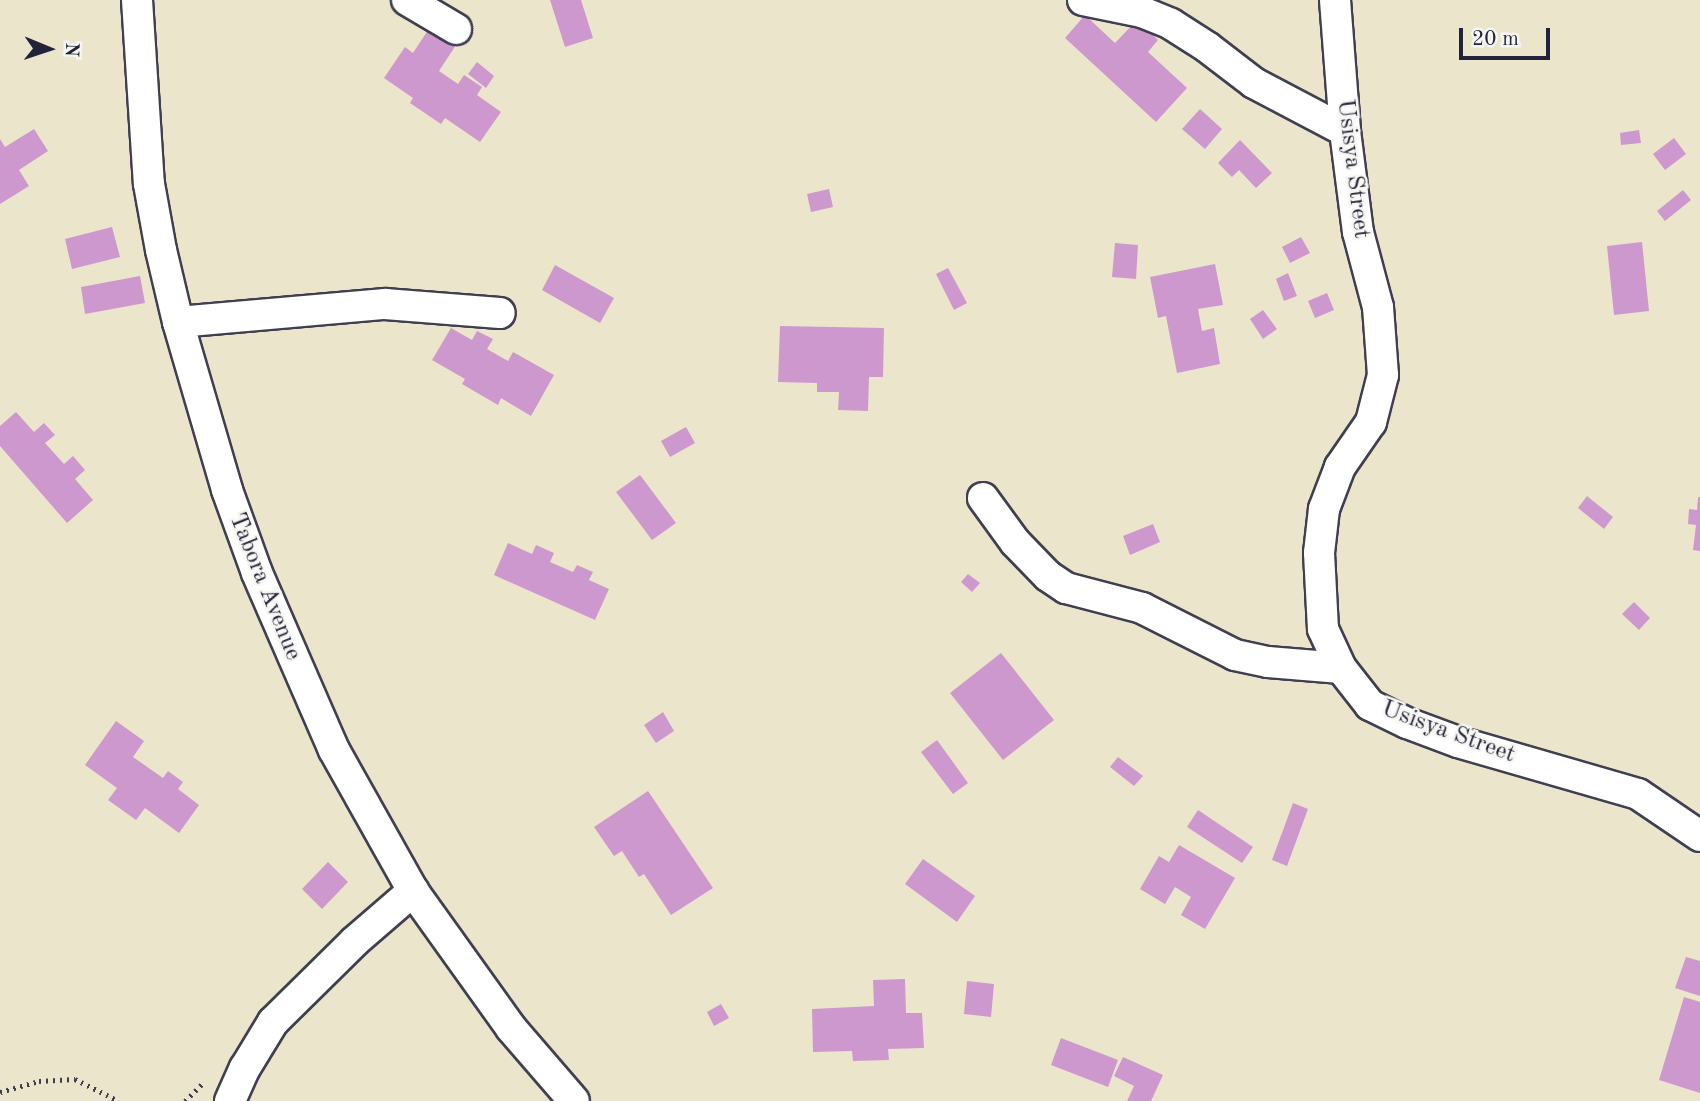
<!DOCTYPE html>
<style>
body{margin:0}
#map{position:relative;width:1700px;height:1101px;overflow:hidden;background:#ebe6cb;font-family:"Old Standard TT",serif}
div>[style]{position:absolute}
.building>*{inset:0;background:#cd98ce}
.path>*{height:4.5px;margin-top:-2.25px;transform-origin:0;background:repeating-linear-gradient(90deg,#403f51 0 2px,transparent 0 7px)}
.roads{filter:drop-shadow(2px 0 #403f51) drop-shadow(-2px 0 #403f51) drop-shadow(0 2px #403f51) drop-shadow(0 -2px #403f51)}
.street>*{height:30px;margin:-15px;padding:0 15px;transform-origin:15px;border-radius:15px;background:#fff}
span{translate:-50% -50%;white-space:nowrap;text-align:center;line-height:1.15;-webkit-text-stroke:5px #f6f6f2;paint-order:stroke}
.street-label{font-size:24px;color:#22223b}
.north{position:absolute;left:14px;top:14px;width:70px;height:70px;-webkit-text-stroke:5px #f6f6f2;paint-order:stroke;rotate:92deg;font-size:19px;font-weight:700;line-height:28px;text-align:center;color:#22223b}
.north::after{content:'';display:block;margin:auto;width:24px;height:32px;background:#22223b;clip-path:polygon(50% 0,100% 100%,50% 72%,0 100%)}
.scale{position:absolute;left:1459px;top:28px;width:91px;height:32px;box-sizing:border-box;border:4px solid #22223b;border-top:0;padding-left:9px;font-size:21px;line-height:24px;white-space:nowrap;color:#22223b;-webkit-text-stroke:5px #f6f6f2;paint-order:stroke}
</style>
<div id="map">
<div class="building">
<div style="clip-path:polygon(550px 0,581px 0,593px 38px,565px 47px)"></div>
<div style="clip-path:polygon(1085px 15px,1115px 43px,1137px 20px,1158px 40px,1148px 52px,1187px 88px,1156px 122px,1065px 38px)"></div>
<div style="clip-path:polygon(432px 24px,458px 42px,439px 71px,458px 84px,464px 75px,482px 87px,477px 95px,501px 112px,480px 142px,445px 118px,441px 124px,410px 103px,413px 98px,384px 78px,405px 47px,413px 53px)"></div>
<div style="clip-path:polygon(477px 62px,494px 76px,486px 88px,468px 74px)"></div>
<div style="clip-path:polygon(1200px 109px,1222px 129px,1205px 149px,1182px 129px)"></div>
<div style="clip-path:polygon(34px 129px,48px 151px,19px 170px,29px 186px,0 204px,0 139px,5px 147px)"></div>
<div style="clip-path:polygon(1639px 130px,1641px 143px,1621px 145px,1620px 133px)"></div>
<div style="clip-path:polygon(1674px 138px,1686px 154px,1665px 170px,1653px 154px)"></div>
<div style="clip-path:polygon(1240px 140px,1272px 173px,1256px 188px,1239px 170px,1232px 177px,1218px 163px)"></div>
<div style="clip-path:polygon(829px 189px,833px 207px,811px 212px,807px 194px)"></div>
<div style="clip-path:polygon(1683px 190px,1691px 200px,1665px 221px,1657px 211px)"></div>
<div style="clip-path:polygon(112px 227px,120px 257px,72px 269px,65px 239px)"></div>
<div style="clip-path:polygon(1301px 237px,1310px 253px,1290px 263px,1282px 247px)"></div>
<div style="clip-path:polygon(1642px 242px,1649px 311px,1614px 315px,1607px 246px)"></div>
<div style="clip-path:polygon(1115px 243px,1138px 245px,1136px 279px,1112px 277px)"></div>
<div style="clip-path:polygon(1215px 264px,1223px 305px,1198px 309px,1202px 331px,1214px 328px,1220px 364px,1177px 373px,1166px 316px,1158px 318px,1150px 277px)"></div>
<div style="clip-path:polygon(555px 265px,614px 298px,600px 323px,542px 290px)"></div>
<div style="clip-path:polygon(948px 268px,967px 303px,954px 310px,936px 274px)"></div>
<div style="clip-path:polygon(1288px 273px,1297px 296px,1284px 301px,1276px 279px)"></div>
<div style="clip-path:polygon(140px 276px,145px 303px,85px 314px,81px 287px)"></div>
<div style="clip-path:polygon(1327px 293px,1334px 310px,1315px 318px,1308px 301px)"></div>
<div style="clip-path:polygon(1263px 310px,1277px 329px,1263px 339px,1250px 319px)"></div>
<div style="clip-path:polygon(780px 326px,884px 328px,883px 377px,869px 377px,868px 411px,838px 410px,839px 392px,817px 392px,817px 383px,778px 382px)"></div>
<div style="clip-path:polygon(451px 328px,472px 340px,477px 331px,493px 339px,487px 349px,508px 361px,513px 352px,554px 375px,531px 416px,501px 398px,498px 405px,462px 384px,465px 379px,432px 360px)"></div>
<div style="clip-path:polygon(16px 412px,34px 432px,44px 423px,55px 435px,45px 443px,64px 464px,73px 456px,85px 470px,75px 479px,93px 500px,67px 523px,0 446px,0 426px)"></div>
<div style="clip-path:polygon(686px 427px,695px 443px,670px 457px,661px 441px)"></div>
<div style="clip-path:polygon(640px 475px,676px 523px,652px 540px,616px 492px)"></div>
<div style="clip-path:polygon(1587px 496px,1613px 517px,1604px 529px,1578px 508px)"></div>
<div style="clip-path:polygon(1698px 497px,1700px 497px,1700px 551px,1693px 550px,1696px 525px,1688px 524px,1689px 509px,1697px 510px)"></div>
<div style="clip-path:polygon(1153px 524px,1160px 542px,1130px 555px,1123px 536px)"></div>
<div style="clip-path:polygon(508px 543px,532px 554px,536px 545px,554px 553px,550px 562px,573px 572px,577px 565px,593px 572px,589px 580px,609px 589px,595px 620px,494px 575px)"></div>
<div style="clip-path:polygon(968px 574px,980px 583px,972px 592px,961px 582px)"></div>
<div style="clip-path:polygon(1634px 602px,1650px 618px,1639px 630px,1622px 614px)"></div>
<div style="clip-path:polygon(1001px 653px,1054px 720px,1003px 760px,950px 693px)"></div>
<div style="clip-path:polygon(663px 712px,674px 731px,656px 743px,644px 725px)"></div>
<div style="clip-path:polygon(116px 721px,144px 741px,133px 757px,163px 778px,168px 771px,183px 782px,178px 789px,199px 805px,179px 833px,145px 808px,136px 820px,108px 800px,117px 788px,85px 765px)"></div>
<div style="clip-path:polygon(937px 740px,968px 783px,953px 794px,921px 752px)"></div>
<div style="clip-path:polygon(1118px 757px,1143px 776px,1134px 786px,1110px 767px)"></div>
<div style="clip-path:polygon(648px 791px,713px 888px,671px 915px,644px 874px,639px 877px,622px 851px,614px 856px,594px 827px)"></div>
<div style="clip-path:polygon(1293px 803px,1308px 809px,1287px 866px,1272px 860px)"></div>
<div style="clip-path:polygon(1198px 810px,1253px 847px,1242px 863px,1187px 827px)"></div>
<div style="clip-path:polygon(1179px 845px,1235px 878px,1205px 929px,1181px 915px,1191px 897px,1175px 887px,1165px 904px,1140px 889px,1159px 856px,1169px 862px)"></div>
<div style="clip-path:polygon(923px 859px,975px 896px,957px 922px,905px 884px)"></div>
<div style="clip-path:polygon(328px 862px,348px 882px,322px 909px,302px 889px)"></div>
<div style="clip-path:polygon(1686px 957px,1700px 961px,1700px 996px,1675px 988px)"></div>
<div style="clip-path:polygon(905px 979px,906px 1013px,922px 1013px,924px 1048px,888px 1049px,889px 1060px,853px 1061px,852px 1051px,813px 1052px,812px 1009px,874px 1006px,873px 980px)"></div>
<div style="clip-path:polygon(967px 981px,994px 984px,991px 1017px,964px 1014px)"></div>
<div style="clip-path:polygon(1684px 997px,1700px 1002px,1700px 1093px,1659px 1080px)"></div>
<div style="clip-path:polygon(721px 1004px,729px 1018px,714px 1026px,707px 1012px)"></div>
<div style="clip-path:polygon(1061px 1038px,1118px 1060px,1108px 1087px,1051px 1065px)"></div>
<div style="clip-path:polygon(1123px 1057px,1163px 1075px,1151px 1101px,1127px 1101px,1134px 1086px,1114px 1076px)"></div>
</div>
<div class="path">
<div style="left:0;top:1092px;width:41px;rotate:-15.8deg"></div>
<div style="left:39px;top:1081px;width:36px;rotate:-3deg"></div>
<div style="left:75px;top:1079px;width:49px;rotate:26.6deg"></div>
<div style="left:185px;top:1101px;width:27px;rotate:-45deg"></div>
</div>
<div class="roads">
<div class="street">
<div style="left:137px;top:0;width:184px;rotate:86.3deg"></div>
<div style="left:149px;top:184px;width:67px;rotate:79.7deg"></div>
<div style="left:161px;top:250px;width:74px;rotate:76.7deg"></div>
<div style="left:178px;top:322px;width:175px;rotate:73.7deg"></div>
<div style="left:227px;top:490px;width:88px;rotate:70.1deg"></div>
<div style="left:257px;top:573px;width:193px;rotate:66.5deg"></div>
<div style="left:334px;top:750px;width:162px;rotate:60.7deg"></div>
<div style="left:413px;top:891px;width:168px;rotate:54.4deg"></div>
<div style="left:511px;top:1028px;width:96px;rotate:49.2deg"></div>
<div style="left:407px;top:0;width:57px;rotate:30.6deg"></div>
<div style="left:1083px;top:0;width:60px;rotate:11.5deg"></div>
<div style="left:1142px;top:12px;width:31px;rotate:22deg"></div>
<div style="left:1171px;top:24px;width:43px;rotate:32.6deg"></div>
<div style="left:1207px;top:47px;width:59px;rotate:37.5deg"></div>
<div style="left:1254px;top:83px;width:103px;rotate:27.8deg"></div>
<div style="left:1335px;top:0;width:131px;rotate:85.6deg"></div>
<div style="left:1345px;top:131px;width:102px;rotate:82.7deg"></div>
<div style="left:1358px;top:232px;width:78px;rotate:75.1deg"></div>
<div style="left:1378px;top:307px;width:68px;rotate:85.8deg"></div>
<div style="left:1383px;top:375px;width:49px;rotate:104.3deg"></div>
<div style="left:1371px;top:422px;width:55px;rotate:124.6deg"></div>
<div style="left:1340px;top:467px;width:45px;rotate:110.9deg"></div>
<div style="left:1324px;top:509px;width:44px;rotate:96.5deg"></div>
<div style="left:1319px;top:553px;width:76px;rotate:87deg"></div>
<div style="left:1323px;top:629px;width:43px;rotate:65.2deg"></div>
<div style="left:1341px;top:668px;width:47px;rotate:51.9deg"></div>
<div style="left:1370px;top:705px;width:41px;rotate:25.9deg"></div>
<div style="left:1407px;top:723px;width:54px;rotate:20.4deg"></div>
<div style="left:1458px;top:742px;width:187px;rotate:16.1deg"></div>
<div style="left:1638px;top:794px;width:75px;rotate:34.1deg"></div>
<div style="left:178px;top:322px;width:208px;rotate:-5deg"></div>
<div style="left:385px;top:304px;width:115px;rotate:4.5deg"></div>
<div style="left:983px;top:498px;width:54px;rotate:54deg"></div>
<div style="left:1015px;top:542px;width:47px;rotate:45.9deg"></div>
<div style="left:1048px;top:576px;width:22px;rotate:34deg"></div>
<div style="left:1066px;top:588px;width:79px;rotate:14.7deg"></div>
<div style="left:1142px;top:608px;width:104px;rotate:26.8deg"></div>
<div style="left:1235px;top:655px;width:34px;rotate:12deg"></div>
<div style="left:1268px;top:662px;width:73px;rotate:4.7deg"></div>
<div style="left:230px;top:1101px;width:36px;rotate:-66deg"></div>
<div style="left:245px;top:1068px;width:54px;rotate:-58.7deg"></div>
<div style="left:273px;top:1022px;width:115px;rotate:-44.6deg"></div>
<div style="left:355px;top:941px;width:77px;rotate:-40.8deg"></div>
</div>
</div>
<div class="street-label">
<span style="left:1352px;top:169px;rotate:83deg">Usisya Street</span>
<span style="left:264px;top:587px;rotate:68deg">Tabora Avenue</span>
<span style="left:1448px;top:733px;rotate:20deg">Usisya Street</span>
</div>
<div class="north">N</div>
<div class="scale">20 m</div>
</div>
